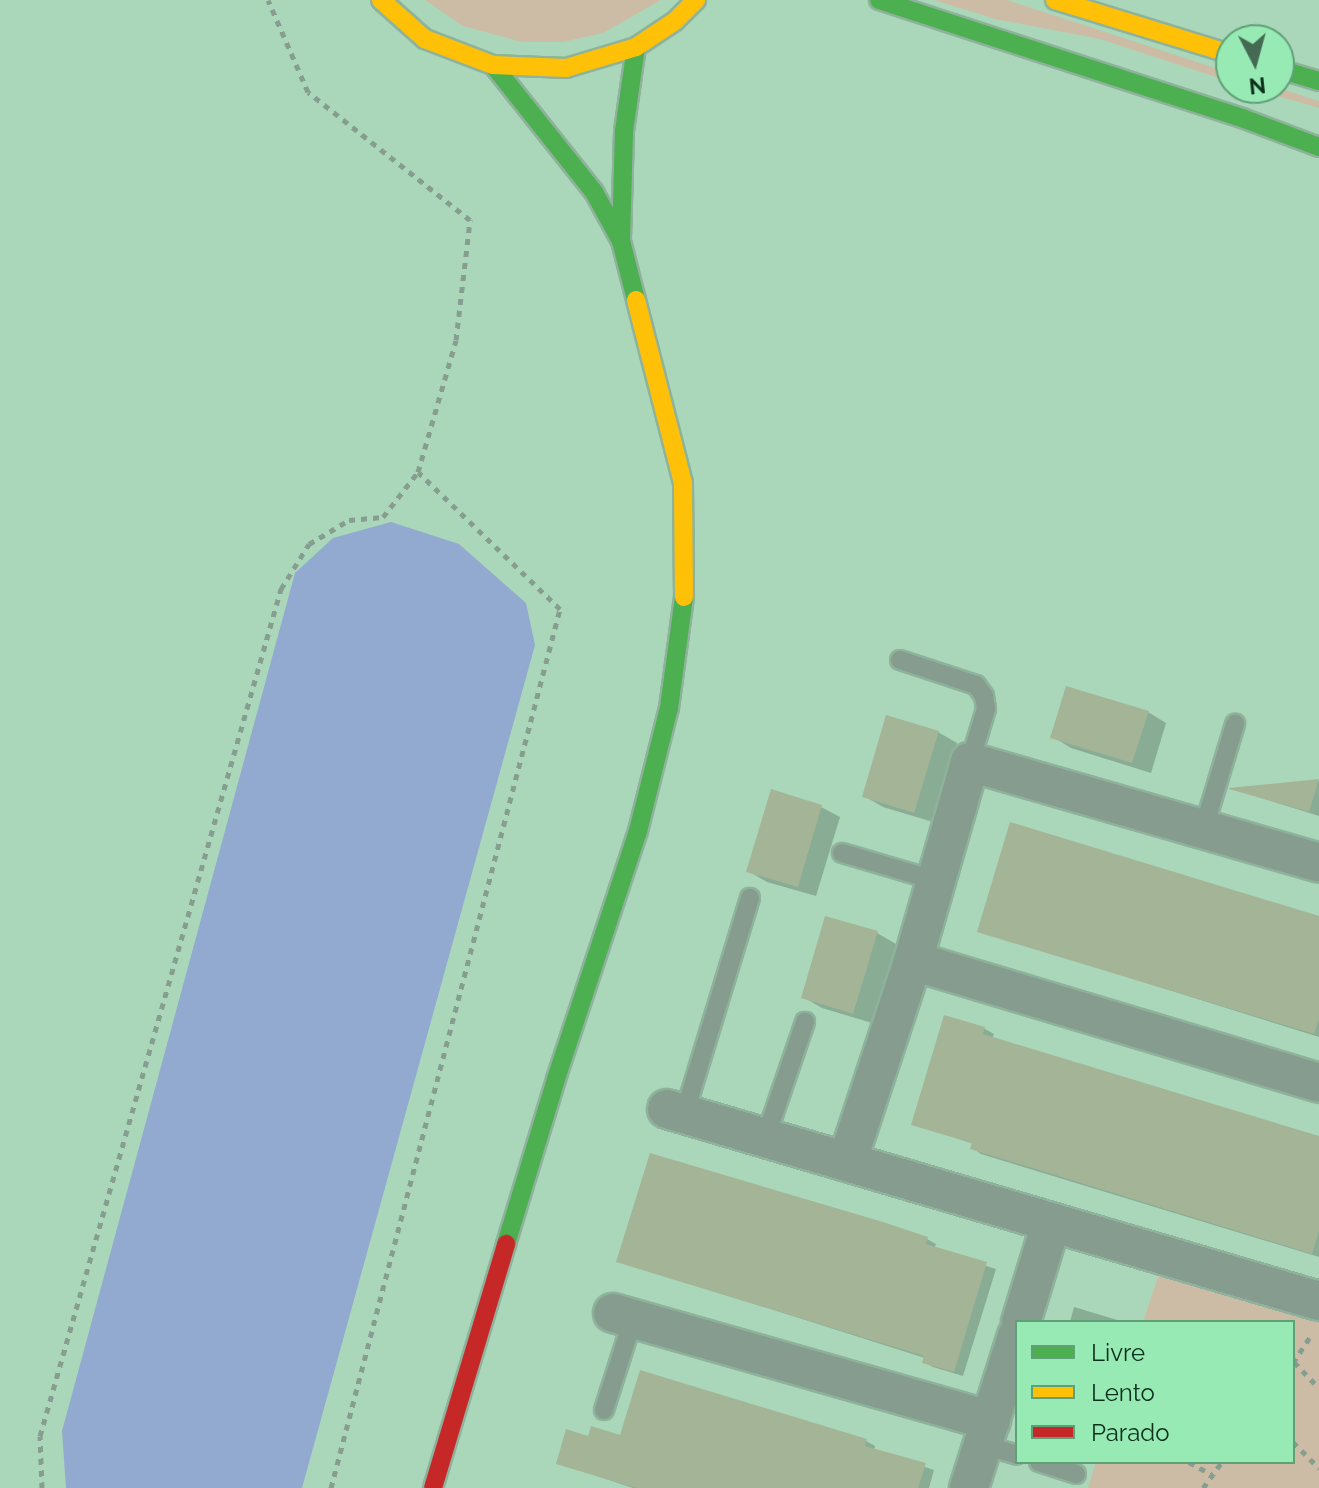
<!DOCTYPE html>
<style>
body{margin:0}
#map{position:relative;width:1319px;height:1488px;overflow:hidden;background:#aad7ba;font-family:Raleway,sans-serif}
div>[style]{position:absolute}
.green>*{inset:0;background:#cdbca5}
.water>*{inset:0;background:#92a9d0}
.shadow>*{inset:0;background:#0003}
.building>*{inset:0;background:#a4b496}
.path>*{height:5px;margin-top:-2.5px;transform-origin:0;background:repeating-linear-gradient(90deg,#869e8f 0 6px,transparent 0 12px)}
.roads{filter:drop-shadow(2px 0 #8eb29b) drop-shadow(-2px 0 #8eb29b) drop-shadow(0 2px #8eb29b) drop-shadow(0 -2px #8eb29b)}
.lane>*{height:18px;margin:-9px;padding:0 9px;transform-origin:9px;border-radius:9px;background:#869c8e}
.street>*{height:38px;margin:-19px;padding:0 19px;transform-origin:19px;border-radius:19px;background:#869c8e}
.fast>*{height:18px;margin:-9px;padding:0 9px;transform-origin:9px;border-radius:9px;background:#4caf50}
.slow>*{height:18px;margin:-9px;padding:0 9px;transform-origin:9px;border-radius:9px;background:#ffc107}
.jam>*{height:18px;margin:-9px;padding:0 9px;transform-origin:9px;border-radius:9px;background:#c62828}
span{translate:-50% -50%;white-space:nowrap;text-align:center;line-height:1.15;-webkit-text-stroke:8px #97eab4;paint-order:stroke}
.legend{position:absolute;left:1015px;top:1320px;width:280px;height:144px;box-sizing:border-box;background:#97eab4;border:2px solid #60a077;margin:0;padding:10px 14px;list-style:none;font-size:24px;color:#0d301c}
.legend li{display:flex;align-items:center;gap:16px;height:40px}
.legend b{width:40px;border:2px solid #60a077}
.north{position:absolute;left:1215px;top:24px;width:80px;height:80px;box-sizing:border-box;background:#97eab4;border:2px solid #60a077;border-radius:50%;rotate:174deg;font-size:22px;font-weight:700;line-height:32px;text-align:center;color:#0d301c}
.north::after{content:'';display:block;margin:auto;width:28px;height:36px;background:#446a53;clip-path:polygon(50% 0,100% 100%,50% 72%,0 100%)}
</style>
<div id="map">
<div class="green">
<div style="clip-path:polygon(425px 0,661px 0,603px 33px,563px 42px,522px 42px,463px 26px)"></div>
<div style="clip-path:polygon(934px 0,1007px 0,1231px 73px,1231px 82px,1100px 39px,995px 19px)"></div>
<div style="clip-path:polygon(1250px 88px,1279px 88px,1319px 101px,1319px 108px)"></div>
<div style="clip-path:polygon(1161px 1268px,1319px 1316px,1319px 1488px,1088px 1488px,1096px 1462px,1293px 1462px,1293px 1322px,1143px 1322px)"></div>
</div>
<div class="water">
<div style="clip-path:polygon(391px 522px,459px 544px,526px 603px,535px 645px,302px 1488px,66px 1488px,62px 1431px,295px 573px,333px 538px)"></div>
</div>
<div class="shadow">
<div style="clip-path:polygon(1148px 712px,1166px 723px,1151px 773px,1071px 748px,1053px 737px)"></div>
<div style="clip-path:polygon(938px 732px,957px 743px,933px 822px,883px 807px,864px 796px)"></div>
<div style="clip-path:polygon(1319px 781px,1319px 816px,1236px 790px)"></div>
<div style="clip-path:polygon(821px 807px,840px 817px,816px 896px,767px 882px,748px 871px)"></div>
<div style="clip-path:polygon(1319px 918px,1319px 1037px,980px 931px)"></div>
<div style="clip-path:polygon(877px 933px,896px 944px,872px 1023px,822px 1008px,803px 997px)"></div>
<div style="clip-path:polygon(945px 1017px,985px 1029px,994px 1034px,992px 1039px,1319px 1138px,1319px 1257px,981px 1154px,972px 1148px,974px 1144px,913px 1124px)"></div>
<div style="clip-path:polygon(927px 1239px,936px 1244px,934px 1249px,996px 1269px,963px 1376px,933px 1367px,924px 1362px,925px 1358px,619px 1261px)"></div>
<div style="clip-path:polygon(1074px 1307px,1124px 1322px,1070px 1322px)"></div>
<div style="clip-path:polygon(590px 1438px,866px 1441px,875px 1446px,874px 1450px,934px 1470px,929px 1488px,633px 1488px,558px 1463px)"></div>
</div>
<div class="building">
<div style="clip-path:polygon(1066px 686px,1149px 711px,1132px 763px,1050px 738px)"></div>
<div style="clip-path:polygon(886px 715px,939px 731px,914px 813px,862px 797px)"></div>
<div style="clip-path:polygon(1319px 779px,1309px 812px,1229px 789px,1229px 788px)"></div>
<div style="clip-path:polygon(771px 789px,822px 805px,798px 887px,746px 872px)"></div>
<div style="clip-path:polygon(1010px 822px,1319px 916px,1319px 1019px,1314px 1034px,977px 932px)"></div>
<div style="clip-path:polygon(825px 916px,878px 931px,853px 1014px,801px 998px)"></div>
<div style="clip-path:polygon(944px 1015px,985px 1027px,983px 1034px,1319px 1136px,1319px 1231px,1312px 1254px,970px 1149px,972px 1143px,911px 1125px)"></div>
<div style="clip-path:polygon(650px 1153px,883px 1222px,928px 1237px,926px 1244px,987px 1262px,954px 1372px,922px 1363px,924px 1356px,616px 1262px)"></div>
<div style="clip-path:polygon(640px 1370px,867px 1439px,865px 1446px,926px 1463px,918px 1488px,636px 1488px,556px 1464px,566px 1429px,588px 1436px,591px 1426px,620px 1435px)"></div>
</div>
<div class="path">
<div style="left:1294px;top:1362px;width:36px;rotate:46deg"></div>
<div style="left:1293px;top:1363px;width:35px;rotate:-57deg"></div>
<div style="left:1293px;top:1442px;width:37px;rotate:45deg"></div>
<div style="left:1189px;top:1462px;width:26px;rotate:29deg"></div>
<div style="left:42px;top:1488px;width:52px;rotate:-92.2deg"></div>
<div style="left:40px;top:1436px;width:881px;rotate:-74.12deg"></div>
<div style="left:281px;top:589px;width:53px;rotate:-58.1deg"></div>
<div style="left:309px;top:544px;width:47px;rotate:-31deg"></div>
<div style="left:349px;top:520px;width:34px;rotate:-5deg"></div>
<div style="left:383px;top:517px;width:57px;rotate:-52.1deg"></div>
<div style="left:418px;top:472px;width:137px;rotate:-73.9deg"></div>
<div style="left:456px;top:340px;width:121px;rotate:-83.3deg"></div>
<div style="left:470px;top:220px;width:206px;rotate:-141.7deg"></div>
<div style="left:308px;top:92px;width:100px;rotate:-113.5deg"></div>
<div style="left:331px;top:1488px;width:908px;rotate:-75.4deg"></div>
<div style="left:560px;top:609px;width:197px;rotate:-136deg"></div>
<div style="left:1203px;top:1488px;width:32px;rotate:-54deg"></div>
</div>
<div class="roads">
<div class="lane">
<div style="left:900px;top:660px;width:80px;rotate:18.2deg"></div>
<div style="left:976px;top:685px;width:14px;rotate:54deg"></div>
<div style="left:984px;top:696px;width:13px;rotate:81deg"></div>
<div style="left:986px;top:709px;width:55px;rotate:106.8deg"></div>
<div style="left:1204px;top:827px;width:108px;rotate:-73.2deg"></div>
<div style="left:842px;top:853px;width:96px;rotate:16.4deg"></div>
<div style="left:684px;top:1115px;width:227px;rotate:-73.1deg"></div>
<div style="left:765px;top:1139px;width:124px;rotate:-71.1deg"></div>
<div style="left:604px;top:1410px;width:96px;rotate:-72.3deg"></div>
<div style="left:983px;top:1445px;width:35px;rotate:16deg"></div>
<div style="left:1039px;top:1462px;width:39px;rotate:18deg"></div>
</div>
<div class="street">
<div style="left:913px;top:961px;width:424px;rotate:16.7deg"></div>
<div style="left:667px;top:1109px;width:680px;rotate:16.41deg"></div>
<div style="left:847px;top:1162px;width:212px;rotate:-71.8deg"></div>
<div style="left:913px;top:961px;width:207px;rotate:-74deg"></div>
<div style="left:970px;top:762px;width:363px;rotate:16.1deg"></div>
<div style="left:613px;top:1313px;width:393px;rotate:15.9deg"></div>
<div style="left:1021px;top:1322px;width:102px;rotate:-73deg"></div>
<div style="left:969px;top:1488px;width:159px;rotate:-72.5deg"></div>
</div>
<div class="fast">
<div style="left:879px;top:0;width:382px;rotate:18deg"></div>
<div style="left:1242px;top:118px;width:82px;rotate:20.6deg"></div>
<div style="left:493px;top:65px;width:162px;rotate:51.5deg"></div>
<div style="left:594px;top:192px;width:56px;rotate:61.1deg"></div>
<div style="left:621px;top:241px;width:61px;rotate:75.7deg"></div>
<div style="left:1279px;top:69px;width:42px;rotate:16.7deg"></div>
<div style="left:621px;top:239px;width:108px;rotate:-88.4deg"></div>
<div style="left:624px;top:131px;width:85px;rotate:-81.9deg"></div>
<div style="left:506px;top:1244px;width:172px;rotate:-73.1deg"></div>
<div style="left:556px;top:1079px;width:261px;rotate:-71.7deg"></div>
<div style="left:638px;top:831px;width:127px;rotate:-75.9deg"></div>
<div style="left:669px;top:708px;width:112px;rotate:-82.3deg"></div>
</div>
<div class="slow">
<div style="left:381px;top:0;width:59px;rotate:41.6deg"></div>
<div style="left:425px;top:39px;width:73px;rotate:20.9deg"></div>
<div style="left:493px;top:65px;width:73px;rotate:2.4deg"></div>
<div style="left:566px;top:68px;width:73px;rotate:-16.7deg"></div>
<div style="left:636px;top:47px;width:47px;rotate:-33.7deg"></div>
<div style="left:675px;top:21px;width:30px;rotate:-45deg"></div>
<div style="left:1055px;top:0;width:184px;rotate:17.1deg"></div>
<div style="left:636px;top:300px;width:189px;rotate:75.6deg"></div>
<div style="left:683px;top:483px;width:114px;rotate:89.5deg"></div>
</div>
<div class="jam">
<div style="left:433px;top:1488px;width:255px;rotate:-73.3deg"></div>
</div>
</div>
<ul class="legend">
<li><b style="height:10px;background:#4caf50"></b>Livre</li>
<li><b style="height:10px;background:#ffc107"></b>Lento</li>
<li><b style="height:10px;background:#c62828"></b>Parado</li>
</ul>
<div class="north">N</div>
</div>
